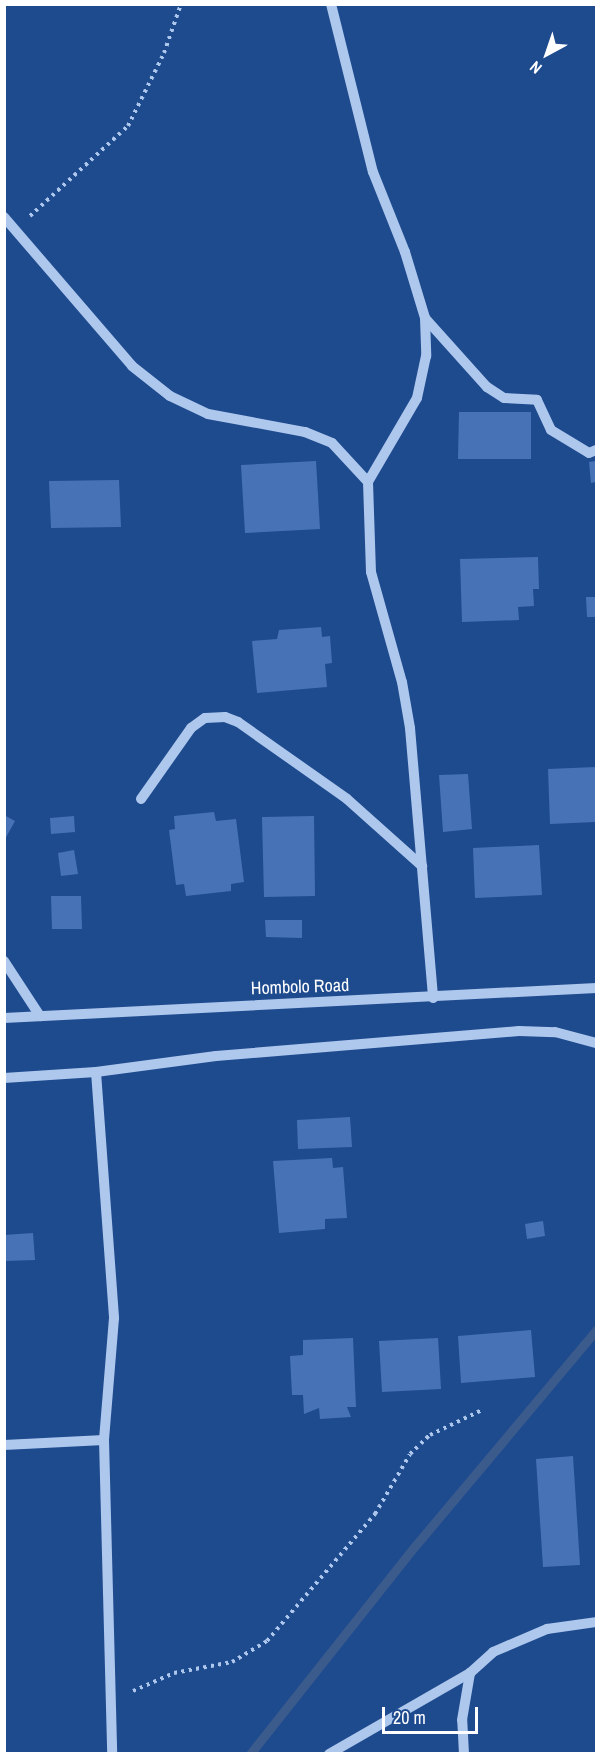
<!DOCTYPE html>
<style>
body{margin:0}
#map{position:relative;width:601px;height:1758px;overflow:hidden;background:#1e4a8e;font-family:"Archivo Narrow",sans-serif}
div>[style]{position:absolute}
.stream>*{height:9px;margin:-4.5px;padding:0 4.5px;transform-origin:4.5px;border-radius:4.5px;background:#3b5b8d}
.building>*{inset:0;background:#4773b6}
.path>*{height:4px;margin-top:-2px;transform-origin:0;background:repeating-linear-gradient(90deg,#adc7ed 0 3px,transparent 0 7.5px)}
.minor>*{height:10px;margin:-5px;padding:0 5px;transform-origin:5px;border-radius:5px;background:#adc7ed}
span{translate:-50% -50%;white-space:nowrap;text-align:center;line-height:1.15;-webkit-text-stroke:6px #1e4a8e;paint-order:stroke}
.street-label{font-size:18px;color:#fff}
.frame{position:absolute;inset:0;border:6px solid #fff;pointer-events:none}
.north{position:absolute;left:517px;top:24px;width:60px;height:60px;-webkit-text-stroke:4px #1e4a8e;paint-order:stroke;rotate:220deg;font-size:16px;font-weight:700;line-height:24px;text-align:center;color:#fff}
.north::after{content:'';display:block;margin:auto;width:21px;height:27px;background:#fff;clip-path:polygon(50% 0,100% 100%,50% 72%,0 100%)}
.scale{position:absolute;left:382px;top:1707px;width:96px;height:27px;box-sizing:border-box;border:3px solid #fff;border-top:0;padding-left:8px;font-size:18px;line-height:21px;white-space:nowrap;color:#fff;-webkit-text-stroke:4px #1e4a8e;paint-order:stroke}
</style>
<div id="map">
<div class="stream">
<div style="left:250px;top:1754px;width:265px;rotate:-51.6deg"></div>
<div style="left:415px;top:1546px;width:282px;rotate:-50deg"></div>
</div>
<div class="building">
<div style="clip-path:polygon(459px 412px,531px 412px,531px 459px,458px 459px)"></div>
<div style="clip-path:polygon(316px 461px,320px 529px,245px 533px,241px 465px)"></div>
<div style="clip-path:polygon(596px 461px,596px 482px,591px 483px,589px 462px)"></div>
<div style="clip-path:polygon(119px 480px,121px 527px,51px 528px,49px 481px)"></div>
<div style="clip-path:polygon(538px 557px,539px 589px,533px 589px,534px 606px,518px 607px,519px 620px,462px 622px,460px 559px)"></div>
<div style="clip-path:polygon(586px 597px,596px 597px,596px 617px,587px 617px)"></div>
<div style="clip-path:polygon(321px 627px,322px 637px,330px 636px,332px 663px,325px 664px,327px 687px,257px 693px,252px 641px,277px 639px,279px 630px)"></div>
<div style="clip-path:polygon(596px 767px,596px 822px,550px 824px,548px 769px)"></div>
<div style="clip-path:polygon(468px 774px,472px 829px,443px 832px,439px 775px)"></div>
<div style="clip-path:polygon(214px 812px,216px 821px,236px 819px,244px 882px,231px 884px,231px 891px,186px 896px,184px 884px,176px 885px,169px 830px,175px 829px,174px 816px)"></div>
<div style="clip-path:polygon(4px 815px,15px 821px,4px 841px)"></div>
<div style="clip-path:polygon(74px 816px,75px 832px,51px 834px,50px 818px)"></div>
<div style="clip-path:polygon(314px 816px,315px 896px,264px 897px,262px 817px)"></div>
<div style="clip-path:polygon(539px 845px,542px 895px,475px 898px,473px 848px)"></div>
<div style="clip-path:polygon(74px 850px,78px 874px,61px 876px,58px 853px)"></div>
<div style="clip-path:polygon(51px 896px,81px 896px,82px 929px,52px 929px)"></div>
<div style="clip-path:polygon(265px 920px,302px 920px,302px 938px,266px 937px)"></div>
<div style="clip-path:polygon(350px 1117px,352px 1147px,298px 1149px,297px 1120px)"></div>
<div style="clip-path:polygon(332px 1158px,333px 1168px,343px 1167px,347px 1218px,325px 1219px,325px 1229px,279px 1233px,273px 1161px)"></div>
<div style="clip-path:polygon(543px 1221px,545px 1236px,527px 1239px,525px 1224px)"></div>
<div style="clip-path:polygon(33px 1233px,35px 1260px,4px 1261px,4px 1235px)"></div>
<div style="clip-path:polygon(531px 1330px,535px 1377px,461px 1383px,458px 1336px)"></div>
<div style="clip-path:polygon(353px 1338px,356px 1407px,347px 1407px,351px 1417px,320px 1419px,319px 1408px,304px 1414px,303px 1395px,292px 1395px,290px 1356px,303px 1355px,303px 1340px)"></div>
<div style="clip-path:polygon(438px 1338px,441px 1389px,382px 1392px,379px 1341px)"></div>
<div style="clip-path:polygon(573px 1456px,580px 1565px,543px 1567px,536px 1459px)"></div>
</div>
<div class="path">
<div style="left:30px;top:216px;width:133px;rotate:-42.6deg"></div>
<div style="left:128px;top:126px;width:81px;rotate:-63.7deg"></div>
<div style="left:164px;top:53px;width:52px;rotate:-70.9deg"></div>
<div style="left:133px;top:1691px;width:45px;rotate:-23.7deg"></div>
<div style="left:174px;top:1673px;width:59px;rotate:-10.7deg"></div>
<div style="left:232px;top:1662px;width:41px;rotate:-31deg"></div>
<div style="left:267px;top:1641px;width:167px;rotate:-49.6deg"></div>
<div style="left:375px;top:1514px;width:69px;rotate:-59.7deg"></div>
<div style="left:410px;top:1454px;width:28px;rotate:-44deg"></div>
<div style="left:430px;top:1435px;width:58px;rotate:-25.7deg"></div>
</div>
<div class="minor">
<div style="left:331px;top:4px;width:173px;rotate:76deg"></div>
<div style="left:373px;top:172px;width:86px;rotate:68.2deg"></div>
<div style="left:405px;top:252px;width:69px;rotate:73.1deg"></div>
<div style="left:425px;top:318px;width:38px;rotate:88deg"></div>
<div style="left:426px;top:356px;width:43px;rotate:102.1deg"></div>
<div style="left:417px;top:398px;width:97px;rotate:120.3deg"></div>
<div style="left:4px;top:217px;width:196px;rotate:49.3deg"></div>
<div style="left:132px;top:366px;width:48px;rotate:38.3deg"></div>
<div style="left:170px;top:396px;width:42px;rotate:25.3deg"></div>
<div style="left:208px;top:414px;width:99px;rotate:10.5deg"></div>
<div style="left:305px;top:432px;width:29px;rotate:22deg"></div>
<div style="left:332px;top:443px;width:53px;rotate:47.3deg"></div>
<div style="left:368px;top:482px;width:90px;rotate:88.1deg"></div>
<div style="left:371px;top:572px;width:114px;rotate:74.3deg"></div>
<div style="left:402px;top:682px;width:47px;rotate:80.1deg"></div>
<div style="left:410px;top:728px;width:271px;rotate:85.1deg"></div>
<div style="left:425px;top:318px;width:93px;rotate:48.1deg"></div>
<div style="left:487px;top:387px;width:20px;rotate:33deg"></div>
<div style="left:504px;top:398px;width:33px;rotate:3deg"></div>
<div style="left:537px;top:400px;width:33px;rotate:65deg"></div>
<div style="left:551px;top:430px;width:44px;rotate:31.2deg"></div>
<div style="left:589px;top:453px;width:8px;rotate:-23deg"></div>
<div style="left:141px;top:799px;width:87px;rotate:-54.8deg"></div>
<div style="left:191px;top:728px;width:17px;rotate:-36deg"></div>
<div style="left:205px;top:718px;width:20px;rotate:-3deg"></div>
<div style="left:225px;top:717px;width:14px;rotate:21deg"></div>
<div style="left:238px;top:722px;width:133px;rotate:35.2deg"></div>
<div style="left:347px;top:799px;width:101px;rotate:41.8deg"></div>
<div style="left:4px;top:961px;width:66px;rotate:56.8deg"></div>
<div style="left:4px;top:1018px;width:593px;rotate:-2.9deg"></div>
<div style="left:96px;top:1072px;width:247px;rotate:85.8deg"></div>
<div style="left:114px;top:1318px;width:122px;rotate:94.7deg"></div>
<div style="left:104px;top:1440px;width:314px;rotate:88.5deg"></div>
<div style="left:4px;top:1078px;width:92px;rotate:-3.7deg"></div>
<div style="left:96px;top:1072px;width:121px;rotate:-7.6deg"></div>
<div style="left:216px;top:1056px;width:304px;rotate:-4.7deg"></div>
<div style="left:519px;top:1031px;width:36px;rotate:2deg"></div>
<div style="left:555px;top:1032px;width:42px;rotate:15deg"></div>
<div style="left:4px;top:1445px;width:100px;rotate:-2.9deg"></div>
<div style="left:329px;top:1754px;width:163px;rotate:-29.9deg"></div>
<div style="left:464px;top:1754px;width:34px;rotate:-93deg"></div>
<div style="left:462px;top:1720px;width:48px;rotate:-80.3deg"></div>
<div style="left:470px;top:1673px;width:31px;rotate:-42deg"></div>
<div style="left:493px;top:1652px;width:59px;rotate:-23.1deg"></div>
<div style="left:547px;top:1629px;width:49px;rotate:-8.1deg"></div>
</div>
<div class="street-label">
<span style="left:300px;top:987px;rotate:-2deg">Hombolo Road</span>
</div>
<div class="frame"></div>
<div class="north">N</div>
<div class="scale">20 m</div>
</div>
